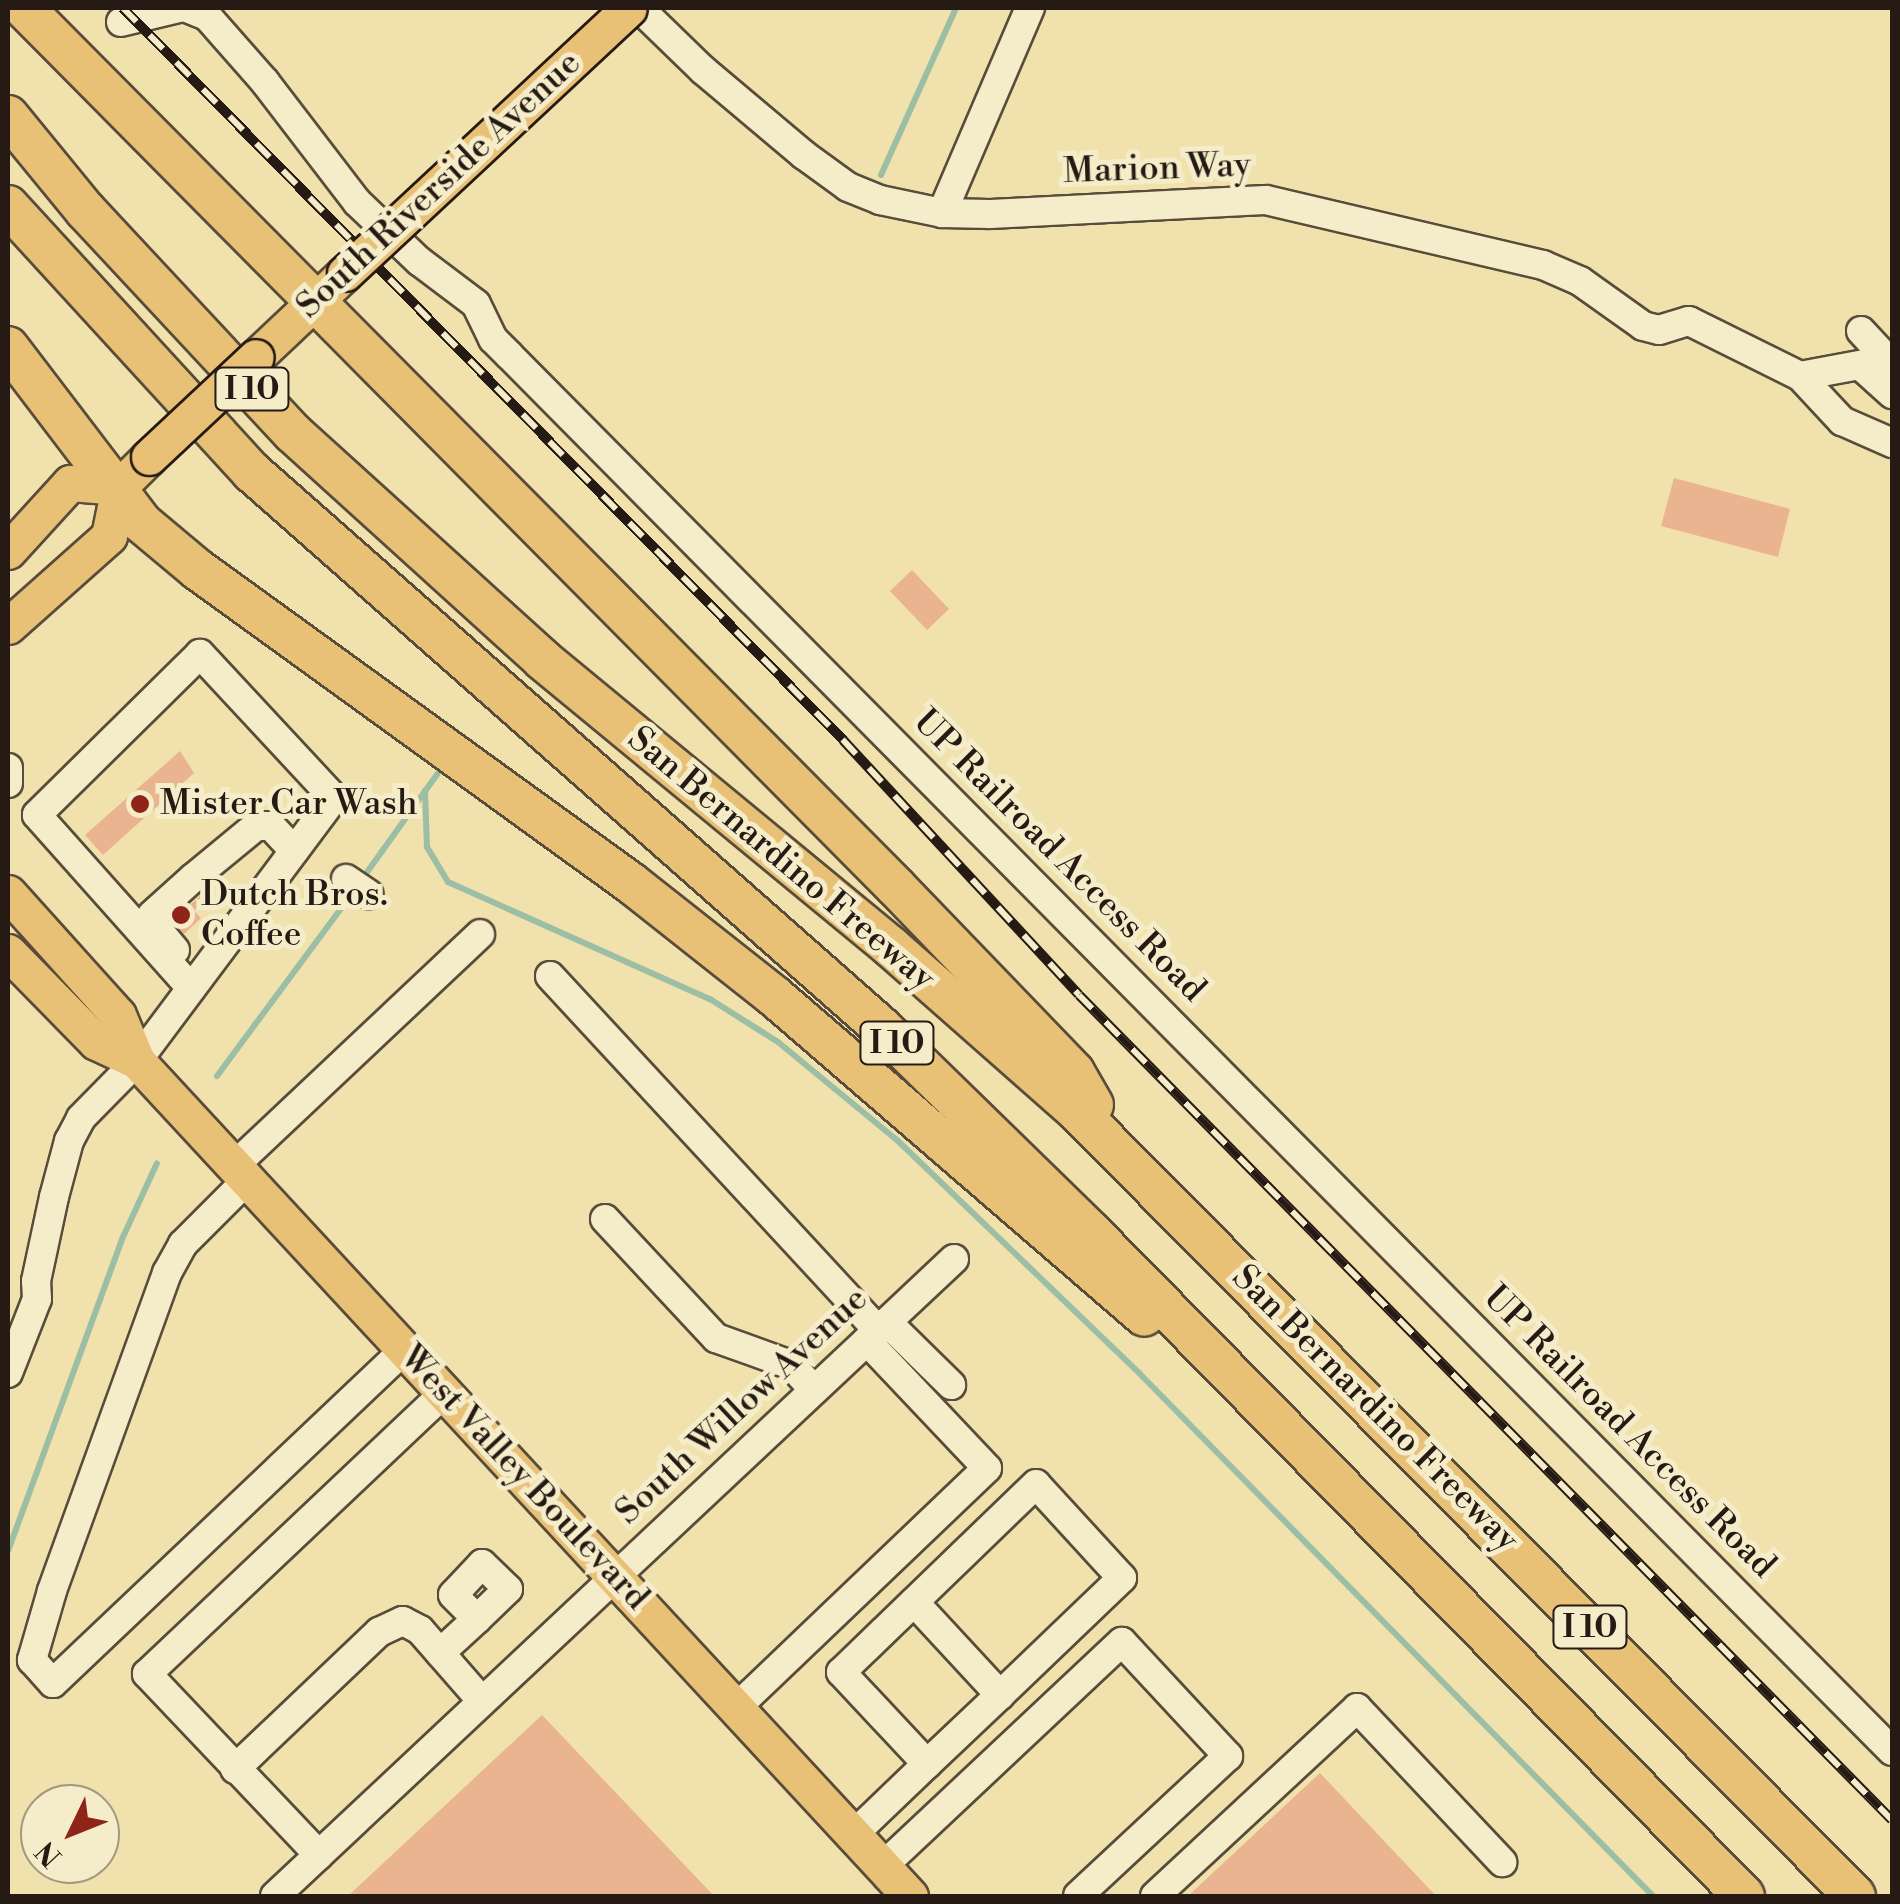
<!DOCTYPE html>
<style>
body{margin:0}
#map{position:relative;width:1900px;height:1904px;overflow:hidden;background:#f0e1ad;font-family:"Libre Bodoni",serif}
div>[style]{position:absolute}
.stream>*{height:6px;margin:-3px;padding:0 3px;transform-origin:3px;border-radius:3px;background:#9bbea5}
.building>*{inset:0;background:#e9b48f}
.roads{filter:drop-shadow(2px 0 #584c3a) drop-shadow(-2px 0 #584c3a) drop-shadow(0 2px #584c3a) drop-shadow(0 -2px #584c3a)}
.minor>*{height:28px;margin:-14px;padding:0 14px;transform-origin:14px;border-radius:14px;background:#f5ecca}
.major>*{height:35px;margin:-17.5px;padding:0 17.5px;transform-origin:17.5px;border-radius:17.5px;background:#e8c076}
.highway>*{height:40px;margin:-20px;padding:0 20px;transform-origin:20px;border-radius:20px;background:#e8c076}
.rail>*{height:10px;margin-top:-5px;transform-origin:0;background:repeating-linear-gradient(90deg,#f5ecca 0 19px,#261a14 0 38px);box-sizing:border-box;border-block:2px solid #261a14}
.bridges{filter:drop-shadow(2px 0 #261a14) drop-shadow(-2px 0 #261a14) drop-shadow(0 2px #261a14) drop-shadow(0 -2px #261a14)}
.major-bridge>*{height:35px;margin:-17.5px;padding:0 17.5px;transform-origin:17.5px;border-radius:17.5px;background:#e8c076}
.dots>*{width:28px;height:28px;translate:-50% -50%;box-sizing:border-box;border:5px solid #f5ecca;border-radius:50%}
span{translate:-50% -50%;white-space:nowrap;text-align:center;line-height:1.15;-webkit-text-stroke:10px #f5ecca;paint-order:stroke}
.shield-label span{padding:2px 8px;background:#f5ecca;border:2px solid;border-radius:8px;-webkit-text-stroke-width:0}
.shield-label{font-size:32px;color:#261a14;font-weight:700}
.street-label{font-size:35px;color:#261a14}
.poi-label{font-size:35px;color:#261a14}
.left{translate:0 -50%;text-align:left}
.frame{position:absolute;inset:0;border:10px solid #261a14;pointer-events:none}
.north{position:absolute;left:20px;top:1784px;width:100px;height:100px;box-sizing:border-box;background:#f5ecca;border:2px solid #a29881;border-radius:50%;rotate:227deg;font-size:28px;font-weight:700;line-height:40px;text-align:center;color:#261a14}
.north::after{content:'';display:block;margin:auto;width:35px;height:45px;background:#8f2418;clip-path:polygon(50% 0,100% 100%,50% 72%,0 100%)}
</style>
<div id="map">
<div class="stream">
<div style="left:881px;top:175px;width:183px;rotate:-65.8deg"></div>
<div style="left:425px;top:791px;width:56px;rotate:88deg"></div>
<div style="left:427px;top:847px;width:41px;rotate:59deg"></div>
<div style="left:448px;top:882px;width:287px;rotate:24.1deg"></div>
<div style="left:710px;top:999px;width:80px;rotate:32.3deg"></div>
<div style="left:778px;top:1042px;width:154px;rotate:39.5deg"></div>
<div style="left:897px;top:1140px;width:337px;rotate:43.9deg"></div>
<div style="left:1140px;top:1374px;width:732px;rotate:45.5deg"></div>
<div style="left:360px;top:882px;width:143px;rotate:-54.4deg"></div>
<div style="left:217px;top:1076px;width:229px;rotate:-53.5deg"></div>
<div style="left:8px;top:1551px;width:334px;rotate:-69.9deg"></div>
<div style="left:123px;top:1237px;width:81px;rotate:-65.3deg"></div>
</div>
<div class="building">
<div style="clip-path:polygon(1674px 478px,1790px 509px,1778px 557px,1661px 526px)"></div>
<div style="clip-path:polygon(912px 570px,949px 609px,927px 630px,890px 591px)"></div>
<div style="clip-path:polygon(180px 751px,194px 773px,103px 855px,85px 835px)"></div>
<div style="clip-path:polygon(200px 896px,205px 901px,194px 911px,201px 918px,184px 934px,173px 920px)"></div>
<div style="clip-path:polygon(542px 1715px,714px 1896px,348px 1896px)"></div>
<div style="clip-path:polygon(1320px 1773px,1436px 1896px,1188px 1896px)"></div>
</div>
<div class="roads">
<div class="minor">
<div style="left:187px;top:8px;width:22px;rotate:22deg"></div>
<div style="left:207px;top:16px;width:88px;rotate:48.7deg"></div>
<div style="left:265px;top:82px;width:151px;rotate:52.5deg"></div>
<div style="left:357px;top:202px;width:86px;rotate:43.6deg"></div>
<div style="left:419px;top:261px;width:71px;rotate:37deg"></div>
<div style="left:476px;top:304px;width:39px;rotate:64deg"></div>
<div style="left:493px;top:339px;width:23px;rotate:45deg"></div>
<div style="left:509px;top:355px;width:1965px;rotate:45.27deg"></div>
<div style="left:639px;top:8px;width:89px;rotate:44.1deg"></div>
<div style="left:703px;top:70px;width:132px;rotate:40.1deg"></div>
<div style="left:804px;top:155px;width:54px;rotate:36deg"></div>
<div style="left:848px;top:187px;width:35px;rotate:22deg"></div>
<div style="left:880px;top:200px;width:63px;rotate:11.8deg"></div>
<div style="left:942px;top:213px;width:48px;rotate:1.2deg"></div>
<div style="left:990px;top:214px;width:276px;rotate:-2.9deg"></div>
<div style="left:1266px;top:200px;width:285px;rotate:13.2deg"></div>
<div style="left:1543px;top:265px;width:40px;rotate:23.4deg"></div>
<div style="left:1580px;top:281px;width:77px;rotate:35.5deg"></div>
<div style="left:1643px;top:326px;width:16px;rotate:14deg"></div>
<div style="left:1659px;top:330px;width:31px;rotate:-17deg"></div>
<div style="left:1689px;top:321px;width:124px;rotate:26.4deg"></div>
<div style="left:1800px;top:376px;width:94px;rotate:-10.5deg"></div>
<div style="left:121px;top:22px;width:60px;rotate:-13.6deg"></div>
<div style="left:942px;top:213px;width:223px;rotate:-66.8deg"></div>
<div style="left:1861px;top:331px;width:40px;rotate:47deg"></div>
<div style="left:1861px;top:366px;width:42px;rotate:42.1deg"></div>
<div style="left:1800px;top:376px;width:62px;rotate:47deg"></div>
<div style="left:1842px;top:421px;width:55px;rotate:23.7deg"></div>
<div style="left:8px;top:768px;width:15px;rotate:90deg"></div>
<div style="left:346px;top:879px;width:27px;rotate:34deg"></div>
<div style="left:175px;top:950px;width:33px;rotate:-130deg"></div>
<div style="left:154px;top:925px;width:10px;rotate:-101deg"></div>
<div style="left:152px;top:915px;width:55px;rotate:-42.1deg"></div>
<div style="left:193px;top:878px;width:82px;rotate:-39.5deg"></div>
<div style="left:256px;top:826px;width:15px"></div>
<div style="left:271px;top:826px;width:34px;rotate:47deg"></div>
<div style="left:550px;top:976px;width:483px;rotate:47.2deg"></div>
<div style="left:234px;top:1166px;width:338px;rotate:-43.3deg"></div>
<div style="left:247px;top:1180px;width:91px;rotate:135deg"></div>
<div style="left:183px;top:1244px;width:33px;rotate:119deg"></div>
<div style="left:167px;top:1273px;width:338px;rotate:109.9deg"></div>
<div style="left:52px;top:1591px;width:72px;rotate:106.2deg"></div>
<div style="left:32px;top:1660px;width:31px;rotate:48deg"></div>
<div style="left:53px;top:1683px;width:484px;rotate:-43.5deg"></div>
<div style="left:605px;top:1219px;width:163px;rotate:47deg"></div>
<div style="left:716px;top:1338px;width:80px;rotate:19.8deg"></div>
<div style="left:791px;top:1365px;width:34px;rotate:47deg"></div>
<div style="left:887px;top:1322px;width:90px;rotate:44.5deg"></div>
<div style="left:8px;top:1373px;width:79px;rotate:-68.6deg"></div>
<div style="left:37px;top:1299px;width:18px;rotate:-93deg"></div>
<div style="left:36px;top:1281px;width:86px;rotate:-77.9deg"></div>
<div style="left:54px;top:1197px;width:58px;rotate:-75deg"></div>
<div style="left:69px;top:1141px;width:26px;rotate:-62deg"></div>
<div style="left:81px;top:1118px;width:80px;rotate:-45.5deg"></div>
<div style="left:137px;top:1061px;width:329px;rotate:-53.2deg"></div>
<div style="left:334px;top:798px;width:197px;rotate:-132.9deg"></div>
<div style="left:200px;top:654px;width:229px;rotate:135.4deg"></div>
<div style="left:37px;top:815px;width:232px;rotate:48.3deg"></div>
<div style="left:914px;top:1602px;width:127px;rotate:47.2deg"></div>
<div style="left:440px;top:1653px;width:50px;rotate:-42.6deg"></div>
<div style="left:477px;top:1619px;width:43px;rotate:-44.1deg"></div>
<div style="left:508px;top:1589px;width:36px;rotate:-136deg"></div>
<div style="left:482px;top:1564px;width:42px;rotate:133.1deg"></div>
<div style="left:453px;top:1595px;width:34px;rotate:45deg"></div>
<div style="left:736px;top:1708px;width:347px;rotate:-43.7deg"></div>
<div style="left:987px;top:1468px;width:175px;rotate:-133.4deg"></div>
<div style="left:235px;top:1769px;width:199px;rotate:-43.6deg"></div>
<div style="left:379px;top:1632px;width:26px;rotate:-25deg"></div>
<div style="left:403px;top:1621px;width:19px;rotate:28deg"></div>
<div style="left:420px;top:1630px;width:94px;rotate:48.9deg"></div>
<div style="left:853px;top:1835px;width:103px;rotate:-43.8deg"></div>
<div style="left:927px;top:1764px;width:100px;rotate:-43.4deg"></div>
<div style="left:1000px;top:1695px;width:169px;rotate:-43.8deg"></div>
<div style="left:1122px;top:1578px;width:127px;rotate:-132.5deg"></div>
<div style="left:1036px;top:1484px;width:271px;rotate:136deg"></div>
<div style="left:841px;top:1672px;width:126px;rotate:46.9deg"></div>
<div style="left:319px;top:1855px;width:250px;rotate:-133.5deg"></div>
<div style="left:147px;top:1674px;width:409px;rotate:-43.4deg"></div>
<div style="left:882px;top:1867px;width:329px;rotate:-43.2deg"></div>
<div style="left:1122px;top:1642px;width:156px;rotate:47.1deg"></div>
<div style="left:1228px;top:1756px;width:205px;rotate:137deg"></div>
<div style="left:275px;top:1896px;width:931px;rotate:-43.17deg"></div>
<div style="left:1155px;top:1896px;width:276px;rotate:-42.9deg"></div>
<div style="left:1357px;top:1708px;width:212px;rotate:46.7deg"></div>
</div>
<div class="major">
<div style="left:256px;top:357px;width:122px;rotate:-43.3deg"></div>
<div style="left:8px;top:551px;width:92px;rotate:-47.6deg"></div>
<div style="left:70px;top:483px;width:49px;rotate:4.7deg"></div>
<div style="left:8px;top:626px;width:135px;rotate:-41.7deg"></div>
<div style="left:109px;top:536px;width:50px;rotate:-78.5deg"></div>
<div style="left:119px;top:487px;width:42px;rotate:-45deg"></div>
<div style="left:8px;top:893px;width:164px;rotate:48deg"></div>
<div style="left:118px;top:1015px;width:50px;rotate:67.6deg"></div>
<div style="left:137px;top:1061px;width:1138px;rotate:47.21deg"></div>
<div style="left:8px;top:952px;width:126px;rotate:45.6deg"></div>
<div style="left:96px;top:1042px;width:45px;rotate:24.9deg"></div>
</div>
<div class="highway">
<div style="left:24px;top:8px;width:1238px;rotate:45.23deg"></div>
<div style="left:896px;top:887px;width:257px;rotate:46.1deg"></div>
<div style="left:1074px;top:1072px;width:38px;rotate:60deg"></div>
<div style="left:8px;top:116px;width:122px;rotate:50.7deg"></div>
<div style="left:85px;top:210px;width:305px;rotate:47deg"></div>
<div style="left:293px;top:433px;width:338px;rotate:42.2deg"></div>
<div style="left:543px;top:660px;width:451px;rotate:39.5deg"></div>
<div style="left:891px;top:947px;width:248px;rotate:41.4deg"></div>
<div style="left:1077px;top:1111px;width:1105px;rotate:45.26deg"></div>
<div style="left:8px;top:206px;width:362px;rotate:47.5deg"></div>
<div style="left:253px;top:473px;width:839px;rotate:41.42deg"></div>
<div style="left:882px;top:1028px;width:292px;rotate:44.3deg"></div>
<div style="left:1091px;top:1232px;width:931px;rotate:45.48deg"></div>
<div style="left:8px;top:347px;width:221px;rotate:52.7deg"></div>
<div style="left:142px;top:523px;width:72px;rotate:39.9deg"></div>
<div style="left:197px;top:569px;width:536px;rotate:35.89deg"></div>
<div style="left:631px;top:883px;width:182px;rotate:38.3deg"></div>
<div style="left:774px;top:996px;width:489px;rotate:40.8deg"></div>
</div>
</div>
<div class="rail">
<div style="left:123px;top:8px;width:1027px;rotate:45.47deg"></div>
<div style="left:843px;top:740px;width:347px;rotate:47.2deg"></div>
<div style="left:1079px;top:995px;width:1158px;rotate:45.42deg"></div>
</div>
<div class="bridges">
<div class="major-bridge">
<div style="left:345px;top:273px;width:388px;rotate:-43deg"></div>
<div style="left:149px;top:457px;width:146px;rotate:-43.1deg"></div>
</div>
</div>
<div class="dots">
<div style="left:140px;top:804px;background:#8f2418"></div>
<div style="left:181px;top:915px;background:#8f2418"></div>
</div>
<div class="shield-label">
<span style="left:252px;top:389px">I 10</span>
<span style="left:897px;top:1043px">I 10</span>
<span style="left:1590px;top:1627px">I 10</span>
</div>
<div class="street-label">
<span style="left:1157px;top:169px;rotate:-2deg">Marion Way</span>
<span style="left:439px;top:185px;rotate:-43deg">South Riverside Avenue</span>
<span style="left:1059px;top:856px;rotate:45deg">UP Railroad Access Road</span>
<span style="left:781px;top:859px;rotate:40deg">San Bernardino Freeway</span>
<span style="left:742px;top:1406px;rotate:-43deg">South Willow Avenue</span>
<span style="left:1375px;top:1409px;rotate:45deg">San Bernardino Freeway</span>
<span style="left:1629px;top:1432px;rotate:45deg">UP Railroad Access Road</span>
<span style="left:524px;top:1478px;rotate:47deg">West Valley Boulevard</span>
</div>
<div class="poi-label">
<span class="left" style="left:160px;top:804px">Mister Car Wash</span>
<span class="left" style="left:201px;top:915px">Dutch Bros.<br>Coffee</span>
</div>
<div class="frame"></div>
<div class="north">N</div>
</div>
